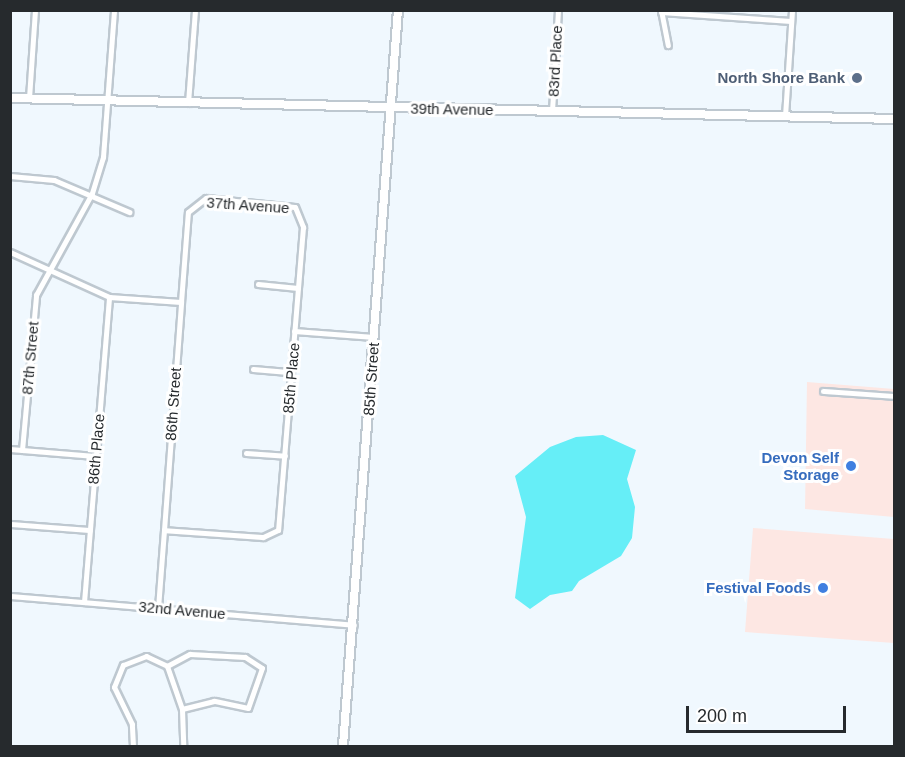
<!DOCTYPE html>
<style>
body{margin:0}
#map{position:relative;width:905px;height:757px;overflow:hidden;background:#f0f8fe;font-family:Arial,sans-serif}
div>[style]{position:absolute}
.commercial>*{inset:0;background:#fde7e3}
.water>*{inset:0;background:#66eef7}
.roads{filter:drop-shadow(2px 0 #bec8d0) drop-shadow(-2px 0 #bec8d0) drop-shadow(0 2px #bec8d0) drop-shadow(0 -2px #bec8d0)}
.street>*{height:5px;margin:-2.5px;padding:0 2.5px;transform-origin:2.5px;border-radius:2.5px;background:#fff}
.secondary>*{height:8px;margin:-4px;padding:0 4px;transform-origin:4px;border-radius:4px;background:#fff}
.dots>*{width:16px;height:16px;translate:-50% -50%;box-sizing:border-box;border:3px solid #fff;border-radius:50%}
span{translate:-50% -50%;white-space:nowrap;text-align:center;line-height:1.15;-webkit-text-stroke:6px #fff;paint-order:stroke}
.street-label{font-size:15px;color:#262a2d}
.service-label{font-size:15px;color:#4e5e75;font-weight:700}
.right{translate:-100% -50%;text-align:right}
.shop-label{font-size:15px;color:#366cbe;font-weight:700}
.frame{position:absolute;inset:0;border:12px solid #262a2d;pointer-events:none}
.scale{position:absolute;left:686px;top:706px;width:160px;height:27px;box-sizing:border-box;border:3px solid #262a2d;border-top:0;padding-left:8px;font-size:18px;line-height:21px;white-space:nowrap;color:#262a2d;-webkit-text-stroke:4px #fff;paint-order:stroke}
</style>
<div id="map">
<div class="commercial">
<div style="clip-path:polygon(807px 382px,894px 389px,894px 517px,805px 509px)"></div>
<div style="clip-path:polygon(753px 528px,894px 539px,894px 643px,745px 632px)"></div>
</div>
<div class="water">
<div style="clip-path:polygon(603px 435px,636px 450px,627px 479px,635px 507px,632px 538px,621px 556px,579px 581px,572px 591px,550px 595px,530px 609px,515px 598px,526px 517px,515px 476px,550px 447px,576px 437px)"></div>
</div>
<div class="roads">
<div class="street">
<div style="left:661px;top:10px;width:36px;rotate:79deg"></div>
<div style="left:661px;top:12px;width:130px;rotate:4deg"></div>
<div style="left:29px;top:98px;width:88px;rotate:-86.1deg"></div>
<div style="left:188px;top:103px;width:93px;rotate:-85.7deg"></div>
<div style="left:552px;top:111px;width:101px;rotate:-86.6deg"></div>
<div style="left:785px;top:116px;width:106px;rotate:-86.2deg"></div>
<div style="left:10px;top:176px;width:44px;rotate:5.2deg"></div>
<div style="left:54px;top:180px;width:82px;rotate:23.1deg"></div>
<div style="left:10px;top:252px;width:109px;rotate:24.4deg"></div>
<div style="left:109px;top:297px;width:72px;rotate:4deg"></div>
<div style="left:258px;top:284px;width:40px;rotate:5.7deg"></div>
<div style="left:294px;top:331px;width:80px;rotate:4.3deg"></div>
<div style="left:253px;top:369px;width:38px;rotate:5deg"></div>
<div style="left:823px;top:391px;width:71px;rotate:4deg"></div>
<div style="left:10px;top:449px;width:85px;rotate:4.7deg"></div>
<div style="left:22px;top:450px;width:156px;rotate:-84.8deg"></div>
<div style="left:36px;top:295px;width:116px;rotate:-61.2deg"></div>
<div style="left:92px;top:193px;width:38px;rotate:-73deg"></div>
<div style="left:103px;top:157px;width:147px;rotate:-85.7deg"></div>
<div style="left:246px;top:453px;width:39px;rotate:4deg"></div>
<div style="left:10px;top:524px;width:80px;rotate:4.3deg"></div>
<div style="left:10px;top:596px;width:345px;rotate:4.8deg"></div>
<div style="left:84px;top:602px;width:306px;rotate:-85.3deg"></div>
<div style="left:158px;top:608px;width:78px;rotate:-85.6deg"></div>
<div style="left:164px;top:530px;width:229px;rotate:-85.7deg"></div>
<div style="left:181px;top:302px;width:90px;rotate:-85.6deg"></div>
<div style="left:188px;top:212px;width:23px;rotate:-38deg"></div>
<div style="left:206px;top:198px;width:89px;rotate:5.8deg"></div>
<div style="left:295px;top:207px;width:22px;rotate:68deg"></div>
<div style="left:303px;top:227px;width:304px;rotate:94.7deg"></div>
<div style="left:278px;top:530px;width:17px;rotate:155deg"></div>
<div style="left:263px;top:537px;width:99px;rotate:-176deg"></div>
<div style="left:167px;top:666px;width:46px;rotate:70.8deg"></div>
<div style="left:182px;top:709px;width:37px;rotate:88deg"></div>
<div style="left:133px;top:746px;width:22px;rotate:-93deg"></div>
<div style="left:132px;top:724px;width:41px;rotate:-115.9deg"></div>
<div style="left:114px;top:687px;width:24px;rotate:-68deg"></div>
<div style="left:123px;top:665px;width:25px;rotate:-21deg"></div>
<div style="left:146px;top:656px;width:23px;rotate:25deg"></div>
<div style="left:167px;top:666px;width:26px;rotate:-28deg"></div>
<div style="left:190px;top:654px;width:55px;rotate:3.1deg"></div>
<div style="left:245px;top:657px;width:20px;rotate:33deg"></div>
<div style="left:262px;top:668px;width:42px;rotate:109.3deg"></div>
<div style="left:248px;top:708px;width:35px;rotate:-168deg"></div>
<div style="left:214px;top:701px;width:33px;rotate:166deg"></div>
</div>
<div class="secondary">
<div style="left:10px;top:98px;width:884px;rotate:1.36deg"></div>
<div style="left:343px;top:746px;width:738px;rotate:-85.73deg"></div>
</div>
</div>
<div class="dots">
<div style="left:857px;top:78px;background:#5c6f8a"></div>
<div style="left:851px;top:466px;background:#3f7fe0"></div>
<div style="left:823px;top:588px;background:#3f7fe0"></div>
</div>
<div class="street-label">
<span style="left:555px;top:61px;rotate:-87deg">83rd Place</span>
<span style="left:452px;top:109px;rotate:1deg">39th Avenue</span>
<span style="left:248px;top:205px;rotate:4deg">37th Avenue</span>
<span style="left:30px;top:358px;rotate:-85deg">87th Street</span>
<span style="left:291px;top:378px;rotate:-85deg">85th Place</span>
<span style="left:371px;top:379px;rotate:-86deg">85th Street</span>
<span style="left:173px;top:404px;rotate:-86deg">86th Street</span>
<span style="left:96px;top:449px;rotate:-85deg">86th Place</span>
<span style="left:182px;top:610px;rotate:5deg">32nd Avenue</span>
</div>
<div class="service-label">
<span class="right" style="left:845px;top:78px">North Shore Bank</span>
</div>
<div class="shop-label">
<span class="right" style="left:839px;top:466px">Devon Self<br>Storage</span>
<span class="right" style="left:811px;top:588px">Festival Foods</span>
</div>
<div class="frame"></div>
<div class="scale">200 m</div>
</div>
